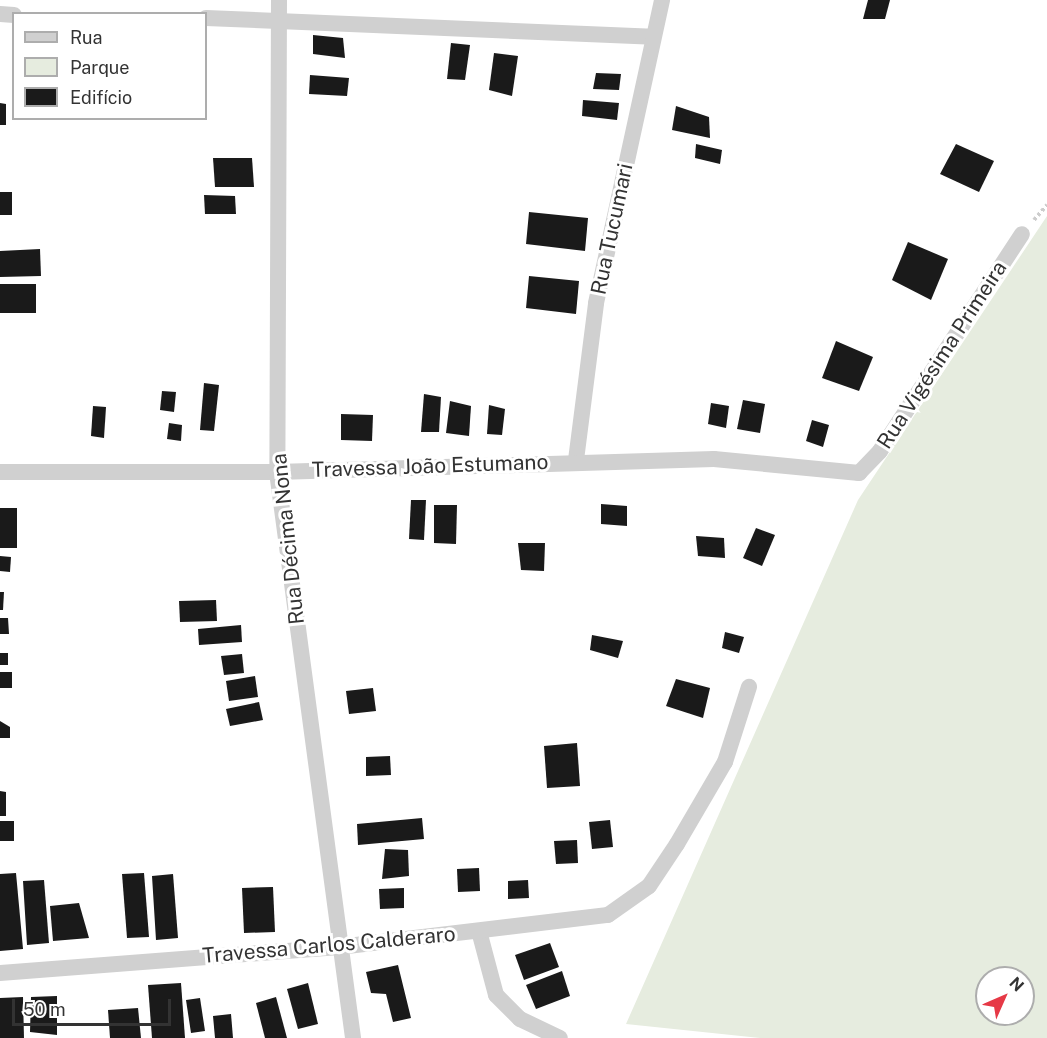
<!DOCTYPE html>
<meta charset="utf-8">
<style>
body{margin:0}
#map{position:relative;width:1047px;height:1038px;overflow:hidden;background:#fff;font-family:"Public Sans",sans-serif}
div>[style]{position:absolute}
.green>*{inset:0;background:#e6ecdf}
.building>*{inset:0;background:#1a1a1a}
.path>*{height:4px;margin-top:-2px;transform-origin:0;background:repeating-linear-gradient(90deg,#cdcdcd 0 3px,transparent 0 6px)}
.street>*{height:16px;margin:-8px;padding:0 8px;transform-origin:8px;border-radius:8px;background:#d0d0d0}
span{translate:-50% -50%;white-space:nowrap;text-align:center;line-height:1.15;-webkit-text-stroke:6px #fff;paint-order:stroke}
.street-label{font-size:21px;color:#333}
.legend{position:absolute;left:12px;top:12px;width:195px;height:108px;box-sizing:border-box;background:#fff;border:2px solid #adadad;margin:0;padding:8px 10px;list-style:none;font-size:18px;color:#333}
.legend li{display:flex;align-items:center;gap:12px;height:30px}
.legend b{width:30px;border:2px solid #adadad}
.north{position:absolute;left:975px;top:966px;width:60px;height:60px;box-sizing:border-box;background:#fff;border:2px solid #adadad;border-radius:50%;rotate:45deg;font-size:16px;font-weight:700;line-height:24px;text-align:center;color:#333}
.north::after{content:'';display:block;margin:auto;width:21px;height:27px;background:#e63946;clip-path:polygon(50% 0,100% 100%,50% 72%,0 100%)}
.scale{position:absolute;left:12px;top:999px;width:159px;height:27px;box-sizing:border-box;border:3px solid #333;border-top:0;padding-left:8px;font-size:18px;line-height:21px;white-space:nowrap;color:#333;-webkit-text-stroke:4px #fff;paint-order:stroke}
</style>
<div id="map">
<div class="green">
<div style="clip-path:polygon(evenodd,1047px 216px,1047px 1038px,760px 1038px,626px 1024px,858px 500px,1047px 216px,987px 978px,1023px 978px,1023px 1014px,987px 1014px,987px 978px)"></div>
</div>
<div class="building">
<div style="clip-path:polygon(868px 0,890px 0,885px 19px,863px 19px)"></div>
<div style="clip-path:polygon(313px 35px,343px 38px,345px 58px,313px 54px)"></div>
<div style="clip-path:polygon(451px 43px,470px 45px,465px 80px,447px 79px)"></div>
<div style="clip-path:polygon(494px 53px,518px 56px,512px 96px,489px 90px)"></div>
<div style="clip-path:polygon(596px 73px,621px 74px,619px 90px,593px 89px)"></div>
<div style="clip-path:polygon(310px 75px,349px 78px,347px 96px,309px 94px)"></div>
<div style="clip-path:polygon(583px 100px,619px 103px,617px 120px,582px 116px)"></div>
<div style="clip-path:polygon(0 103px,6px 104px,6px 125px,0 125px)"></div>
<div style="clip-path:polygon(676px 106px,709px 117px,710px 138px,672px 130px)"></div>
<div style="clip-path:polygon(696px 144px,722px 150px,720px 164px,695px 158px)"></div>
<div style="clip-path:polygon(956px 144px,994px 161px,979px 192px,940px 174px)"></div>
<div style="clip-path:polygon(213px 158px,252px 158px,254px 187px,215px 187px)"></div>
<div style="clip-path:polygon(0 192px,12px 192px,12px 215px,0 215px)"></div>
<div style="clip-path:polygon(204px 195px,235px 196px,236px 214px,205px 214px)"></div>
<div style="clip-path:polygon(529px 212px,588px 218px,585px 251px,526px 244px)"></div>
<div style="clip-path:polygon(908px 242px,948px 259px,931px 300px,892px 280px)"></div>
<div style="clip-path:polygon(40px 249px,41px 276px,0 277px,0 251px)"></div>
<div style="clip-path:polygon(529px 276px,579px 281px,576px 314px,526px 308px)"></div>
<div style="clip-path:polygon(0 284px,36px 284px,36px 313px,0 313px)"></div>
<div style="clip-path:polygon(836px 341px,873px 357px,859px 391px,822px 378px)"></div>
<div style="clip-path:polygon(204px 383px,219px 385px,214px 431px,200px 430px)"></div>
<div style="clip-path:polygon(162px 391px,176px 392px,174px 412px,160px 410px)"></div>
<div style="clip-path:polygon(424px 394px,441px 397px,439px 432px,421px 432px)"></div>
<div style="clip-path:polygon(743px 400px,765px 404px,760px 433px,737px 429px)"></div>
<div style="clip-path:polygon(450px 401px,471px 406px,469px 436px,446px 433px)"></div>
<div style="clip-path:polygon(711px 403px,729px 406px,726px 428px,708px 424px)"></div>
<div style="clip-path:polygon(489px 405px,505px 409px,502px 435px,487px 434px)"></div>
<div style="clip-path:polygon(93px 406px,106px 407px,104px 438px,91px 436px)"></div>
<div style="clip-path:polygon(341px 414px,373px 415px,372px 441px,341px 440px)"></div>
<div style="clip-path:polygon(812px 420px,829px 425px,823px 447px,806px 441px)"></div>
<div style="clip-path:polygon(169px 423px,182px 425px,181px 441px,167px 439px)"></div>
<div style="clip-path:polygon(411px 500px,426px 500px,424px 540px,409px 539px)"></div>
<div style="clip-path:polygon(601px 504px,627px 506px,627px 526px,601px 524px)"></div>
<div style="clip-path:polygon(434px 505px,457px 505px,456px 544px,434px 543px)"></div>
<div style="clip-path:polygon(0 508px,17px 508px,17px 548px,0 548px)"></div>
<div style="clip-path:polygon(756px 528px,775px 535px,762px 566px,743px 558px)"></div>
<div style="clip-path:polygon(696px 536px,724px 538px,725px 558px,698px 556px)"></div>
<div style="clip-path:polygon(518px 543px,545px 543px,544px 571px,521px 570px)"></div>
<div style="clip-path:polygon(0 556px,11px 557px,10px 572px,0 571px)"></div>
<div style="clip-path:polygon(0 592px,4px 592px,3px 610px,0 610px)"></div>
<div style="clip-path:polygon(216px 600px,217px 621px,180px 622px,179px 601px)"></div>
<div style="clip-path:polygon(0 618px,8px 618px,9px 634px,0 634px)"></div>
<div style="clip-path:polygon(241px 625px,242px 642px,199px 645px,198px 629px)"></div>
<div style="clip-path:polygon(725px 632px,744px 637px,739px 653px,722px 648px)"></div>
<div style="clip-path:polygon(592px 635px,623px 641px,618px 658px,590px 650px)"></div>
<div style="clip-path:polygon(0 653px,8px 653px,8px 665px,0 665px)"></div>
<div style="clip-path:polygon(242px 654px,244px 673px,224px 675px,221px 656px)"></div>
<div style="clip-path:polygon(0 672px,12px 672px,12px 688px,0 688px)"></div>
<div style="clip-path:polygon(255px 676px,258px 697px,229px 701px,226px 681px)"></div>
<div style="clip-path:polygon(676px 679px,710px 688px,703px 718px,666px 706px)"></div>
<div style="clip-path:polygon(373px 688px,376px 711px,349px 714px,346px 691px)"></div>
<div style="clip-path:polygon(259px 702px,263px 720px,230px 726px,226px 709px)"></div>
<div style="clip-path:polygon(0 721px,10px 727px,10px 738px,0 738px)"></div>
<div style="clip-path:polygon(577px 743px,580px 786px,547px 788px,544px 746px)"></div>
<div style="clip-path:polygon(390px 756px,391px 775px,366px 776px,366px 757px)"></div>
<div style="clip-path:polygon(0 791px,6px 792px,6px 816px,0 816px)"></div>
<div style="clip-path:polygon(422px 818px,424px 839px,358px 845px,357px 824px)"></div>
<div style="clip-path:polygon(610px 820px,613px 847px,592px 849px,589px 822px)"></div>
<div style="clip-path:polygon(0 821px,14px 821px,14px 841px,0 841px)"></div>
<div style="clip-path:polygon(577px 840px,578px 863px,556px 864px,554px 841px)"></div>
<div style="clip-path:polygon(385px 849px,408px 850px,409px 876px,382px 879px)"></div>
<div style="clip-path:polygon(479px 868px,480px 891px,458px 892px,457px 869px)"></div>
<div style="clip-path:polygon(16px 873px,23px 949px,0 951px,0 874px)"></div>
<div style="clip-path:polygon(144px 873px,149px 937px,127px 938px,122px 874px)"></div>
<div style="clip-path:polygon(173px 874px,178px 938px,156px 940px,152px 876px)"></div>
<div style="clip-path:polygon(44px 880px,49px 943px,27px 945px,23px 881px)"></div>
<div style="clip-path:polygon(528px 880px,529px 898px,508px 899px,508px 881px)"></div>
<div style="clip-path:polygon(273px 887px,275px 932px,244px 933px,242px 888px)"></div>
<div style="clip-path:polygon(404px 888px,404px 908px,380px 909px,379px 889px)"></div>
<div style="clip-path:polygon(79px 903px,89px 938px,53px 941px,50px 906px)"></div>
<div style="clip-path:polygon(550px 943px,559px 967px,524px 980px,515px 955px)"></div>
<div style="clip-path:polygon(398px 965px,411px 1018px,393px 1022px,386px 994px,371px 993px,366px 972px)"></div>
<div style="clip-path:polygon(562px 971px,570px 996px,536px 1009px,526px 985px)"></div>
<div style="clip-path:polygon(181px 983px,185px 1038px,152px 1038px,148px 985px)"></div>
<div style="clip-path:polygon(308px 983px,318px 1024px,298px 1029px,287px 989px)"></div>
<div style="clip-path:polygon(57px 996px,57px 1035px,30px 1032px,31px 997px)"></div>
<div style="clip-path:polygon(23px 997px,24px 1038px,0 1038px,0 998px)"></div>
<div style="clip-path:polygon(276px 997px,287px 1038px,265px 1038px,256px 1003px)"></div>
<div style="clip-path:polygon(200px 998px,205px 1031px,191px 1033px,186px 1000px)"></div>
<div style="clip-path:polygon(138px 1008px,141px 1038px,110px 1038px,108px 1010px)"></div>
<div style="clip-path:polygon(231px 1014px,233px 1038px,215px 1038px,213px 1016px)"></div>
</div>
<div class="path">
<div style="left:1034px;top:220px;width:20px;rotate:-49deg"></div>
</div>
<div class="street">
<div style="left:279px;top:0;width:472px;rotate:90.2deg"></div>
<div style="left:277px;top:472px;width:571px;rotate:82.35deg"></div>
<div style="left:0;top:14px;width:14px;rotate:4deg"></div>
<div style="left:206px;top:18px;width:447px;rotate:2.4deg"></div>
<div style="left:576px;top:460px;width:158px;rotate:-82.7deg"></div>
<div style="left:596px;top:303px;width:310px;rotate:-77.7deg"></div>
<div style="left:0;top:472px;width:277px"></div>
<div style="left:277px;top:472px;width:437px;rotate:-1.7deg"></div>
<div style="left:714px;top:459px;width:146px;rotate:5.5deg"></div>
<div style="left:859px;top:473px;width:30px;rotate:-46deg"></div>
<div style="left:880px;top:451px;width:259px;rotate:-56.8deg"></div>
<div style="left:479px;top:931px;width:66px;rotate:75.1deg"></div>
<div style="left:496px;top:995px;width:34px;rotate:45deg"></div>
<div style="left:520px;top:1019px;width:44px;rotate:25.4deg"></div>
<div style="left:0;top:973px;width:340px;rotate:-4.4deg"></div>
<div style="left:339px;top:947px;width:271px;rotate:-6.8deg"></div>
<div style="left:608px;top:915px;width:50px;rotate:-35.3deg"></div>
<div style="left:649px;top:886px;width:50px;rotate:-56.3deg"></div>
<div style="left:677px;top:844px;width:95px;rotate:-59.7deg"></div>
<div style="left:725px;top:762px;width:79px;rotate:-72.3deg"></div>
</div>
<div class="street-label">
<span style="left:612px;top:229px;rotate:-78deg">Rua Tucumari</span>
<span style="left:942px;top:355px;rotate:-57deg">Rua Vigésima Primeira</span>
<span style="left:430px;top:466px;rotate:-2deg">Travessa João Estumano</span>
<span style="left:288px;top:539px;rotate:-96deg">Rua Décima Nona</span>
<span style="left:329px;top:945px;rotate:-5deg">Travessa Carlos Calderaro</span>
</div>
<ul class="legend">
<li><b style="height:8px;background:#d0d0d0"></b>Rua</li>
<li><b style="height:16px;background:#e6ecdf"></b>Parque</li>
<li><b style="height:16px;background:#1a1a1a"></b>Edifício</li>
</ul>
<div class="north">N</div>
<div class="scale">50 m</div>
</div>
